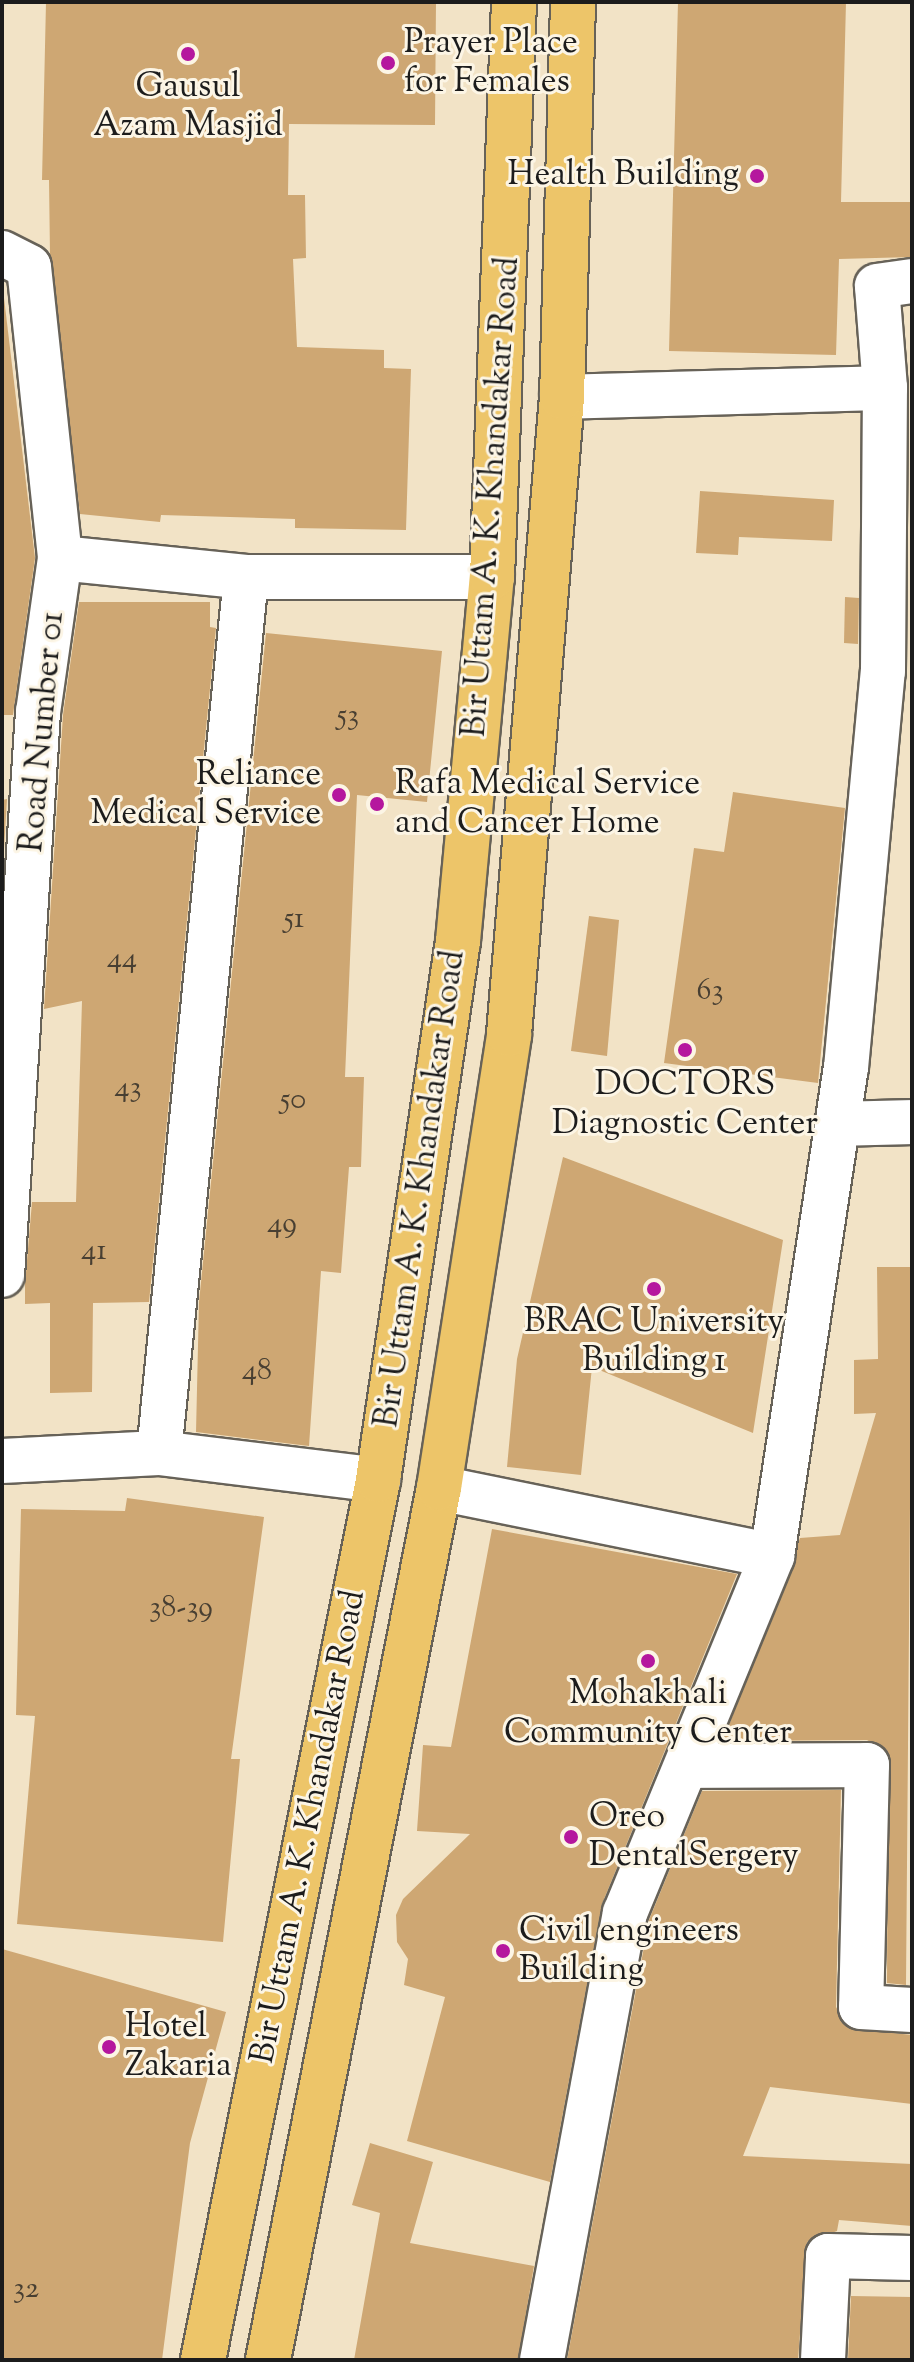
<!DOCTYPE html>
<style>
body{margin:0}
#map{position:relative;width:914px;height:2362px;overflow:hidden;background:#f2e3c6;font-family:"Sorts Mill Goudy",serif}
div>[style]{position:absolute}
.building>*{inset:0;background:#cea773}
.roads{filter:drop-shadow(2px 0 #676258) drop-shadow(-2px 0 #676258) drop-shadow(0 2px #676258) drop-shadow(0 -2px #676258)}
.minor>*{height:44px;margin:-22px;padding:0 22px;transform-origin:22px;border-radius:22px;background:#fff}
.major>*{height:44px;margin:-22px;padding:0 22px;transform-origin:22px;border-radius:22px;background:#edc569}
.dots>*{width:22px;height:22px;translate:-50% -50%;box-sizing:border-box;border:4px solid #fcf5e5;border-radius:50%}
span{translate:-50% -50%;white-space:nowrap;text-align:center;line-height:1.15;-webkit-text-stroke:6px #fcf5e5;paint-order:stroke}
.number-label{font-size:30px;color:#483f32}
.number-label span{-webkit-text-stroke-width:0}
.poi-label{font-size:34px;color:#1c1c1c}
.left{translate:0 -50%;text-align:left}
.right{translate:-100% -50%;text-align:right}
.street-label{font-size:34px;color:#1c1c1c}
.frame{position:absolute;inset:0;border:4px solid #1c1c1c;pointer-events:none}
</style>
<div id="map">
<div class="building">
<div style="clip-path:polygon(46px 2px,436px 2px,435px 125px,289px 124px,288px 195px,305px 195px,306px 258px,293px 259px,297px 347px,384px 350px,384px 368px,411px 369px,406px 530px,295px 528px,295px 519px,161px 515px,160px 522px,80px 514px,50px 255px,49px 180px,42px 180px)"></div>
<div style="clip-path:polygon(678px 2px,846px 2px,841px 202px,912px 202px,912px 257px,839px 259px,836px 355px,669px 351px)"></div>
<div style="clip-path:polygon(2px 281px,35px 558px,13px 715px,2px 715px)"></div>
<div style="clip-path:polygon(700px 491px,834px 500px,832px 541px,739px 537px,738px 555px,696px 553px)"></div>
<div style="clip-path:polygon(845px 597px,859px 598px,858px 644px,844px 643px)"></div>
<div style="clip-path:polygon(79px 602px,210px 602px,210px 627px,216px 628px,149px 1302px,93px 1303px,92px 1392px,50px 1393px,50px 1303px,25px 1304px,25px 1284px,32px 1202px,76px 1202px,82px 1001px,44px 1009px,63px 715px)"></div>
<div style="clip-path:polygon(266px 633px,442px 651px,427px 802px,357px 795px,345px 1077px,364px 1077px,361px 1167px,349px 1167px,341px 1273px,321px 1271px,309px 1446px,196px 1432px,199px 1302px)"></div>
<div style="clip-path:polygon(733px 792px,845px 808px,818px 1083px,664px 1063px,694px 848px,724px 852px)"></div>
<div style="clip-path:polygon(7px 799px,2px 883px,2px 800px)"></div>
<div style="clip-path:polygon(589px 916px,619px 920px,607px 1056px,571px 1051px)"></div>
<div style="clip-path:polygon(563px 1157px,783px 1240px,753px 1433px,592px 1367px,581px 1475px,507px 1467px,517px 1359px)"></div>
<div style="clip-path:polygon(877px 1267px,912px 1267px,906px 1985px,887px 1983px,888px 1752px,867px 1740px,723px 1741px,800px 1538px,840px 1535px,876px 1413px,854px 1414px,854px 1360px,878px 1359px)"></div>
<div style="clip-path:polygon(127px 1498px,264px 1517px,231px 1759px,240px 1759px,223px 1942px,17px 1924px,35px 1716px,16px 1715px,21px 1509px,125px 1511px)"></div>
<div style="clip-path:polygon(492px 1529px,737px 1574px,602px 1904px,550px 2182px,407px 2141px,445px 1997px,404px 1985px,408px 1959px,397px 1942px,396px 1915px,403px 1899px,470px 1834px,417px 1831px,423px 1745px,451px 1747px)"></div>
<div style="clip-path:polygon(841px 1790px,836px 2007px,848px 2028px,912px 2035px,912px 2104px,770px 2087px,743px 2156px,912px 2164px,912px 2226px,839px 2220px,837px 2231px,807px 2242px,798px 2360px,567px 2360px,649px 1920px,702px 1791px)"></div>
<div style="clip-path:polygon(2px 1949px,226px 2012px,190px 2143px,162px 2360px,2px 2360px)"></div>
<div style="clip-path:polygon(370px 2143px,433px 2162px,410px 2243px,534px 2266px,518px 2360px,354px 2360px,380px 2213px,352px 2205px)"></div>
<div style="clip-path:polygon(851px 2296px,912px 2297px,912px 2360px,848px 2360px)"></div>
</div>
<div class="roads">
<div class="minor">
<div style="left:2px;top:253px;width:30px;rotate:27deg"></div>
<div style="left:29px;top:267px;width:293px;rotate:83.9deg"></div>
<div style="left:60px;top:558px;width:156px;rotate:98.1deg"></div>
<div style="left:38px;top:712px;width:564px;rotate:93.66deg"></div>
<div style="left:562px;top:397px;width:323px;rotate:-1.6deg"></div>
<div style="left:60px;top:558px;width:187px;rotate:5.8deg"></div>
<div style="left:246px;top:577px;width:246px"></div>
<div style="left:837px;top:1124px;width:75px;rotate:-1.5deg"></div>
<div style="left:159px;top:1453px;width:880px;rotate:-84.33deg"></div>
<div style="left:2px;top:1461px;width:157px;rotate:-2.9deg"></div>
<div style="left:159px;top:1453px;width:221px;rotate:7deg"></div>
<div style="left:439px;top:1488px;width:340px;rotate:11.5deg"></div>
<div style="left:688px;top:1766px;width:179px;rotate:-0.3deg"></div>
<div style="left:867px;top:1765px;width:242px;rotate:91.4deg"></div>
<div style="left:861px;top:2007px;width:51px;rotate:3.4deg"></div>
<div style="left:542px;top:2360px;width:455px;rotate:-79.5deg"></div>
<div style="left:625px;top:1913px;width:386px;rotate:-67.6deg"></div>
<div style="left:772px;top:1556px;width:494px;rotate:-81.4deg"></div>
<div style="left:846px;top:1068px;width:399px;rotate:-84.7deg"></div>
<div style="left:883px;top:671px;width:283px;rotate:-89.6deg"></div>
<div style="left:885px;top:388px;width:102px;rotate:-94.5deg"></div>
<div style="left:877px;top:286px;width:35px;rotate:-8deg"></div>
<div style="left:823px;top:2360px;width:104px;rotate:-87.2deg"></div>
<div style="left:828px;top:2256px;width:84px;rotate:1.4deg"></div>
</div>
<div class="major">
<div style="left:203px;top:2360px;width:897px;rotate:-78.75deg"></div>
<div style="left:378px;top:1480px;width:545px;rotate:-81.56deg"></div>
<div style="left:458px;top:941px;width:366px;rotate:-84.7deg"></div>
<div style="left:492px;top:577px;width:575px;rotate:-87.81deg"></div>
<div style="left:268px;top:2360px;width:889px;rotate:-78.91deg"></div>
<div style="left:439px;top:1488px;width:459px;rotate:-81.2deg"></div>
<div style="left:509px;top:1034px;width:639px;rotate:-85.24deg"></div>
<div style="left:562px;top:397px;width:395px;rotate:-88.4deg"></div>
</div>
</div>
<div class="dots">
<div style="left:188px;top:54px;background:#b5179e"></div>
<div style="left:388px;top:63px;background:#b5179e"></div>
<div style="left:757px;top:176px;background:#b5179e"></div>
<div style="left:339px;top:795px;background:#b5179e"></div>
<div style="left:377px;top:804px;background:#b5179e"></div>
<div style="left:685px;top:1050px;background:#b5179e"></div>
<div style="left:654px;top:1289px;background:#b5179e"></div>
<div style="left:648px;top:1661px;background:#b5179e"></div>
<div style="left:571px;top:1837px;background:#b5179e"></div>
<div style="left:503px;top:1951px;background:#b5179e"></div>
<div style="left:109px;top:2047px;background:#b5179e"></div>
</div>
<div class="number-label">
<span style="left:348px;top:717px">53</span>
<span style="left:294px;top:920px">51</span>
<span style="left:122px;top:960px">44</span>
<span style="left:710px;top:992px">63</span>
<span style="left:128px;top:1089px">43</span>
<span style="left:293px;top:1101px">50</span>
<span style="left:282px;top:1225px">49</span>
<span style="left:94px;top:1252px">41</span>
<span style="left:257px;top:1372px">48</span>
<span style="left:181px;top:1609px">38-39</span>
<span style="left:26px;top:2290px">32</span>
</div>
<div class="poi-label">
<span class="left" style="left:404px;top:63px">Prayer Place<br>for Females</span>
<span style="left:188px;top:107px">Gausul<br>Azam Masjid</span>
<span class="right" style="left:739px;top:176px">Health Building</span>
<span class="right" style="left:321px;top:795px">Reliance<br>Medical Service</span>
<span class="left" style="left:395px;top:804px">Rafa Medical Service<br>and Cancer Home</span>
<span style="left:685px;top:1105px">DOCTORS<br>Diagnostic Center</span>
<span style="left:654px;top:1342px">BRAC University<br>Building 1</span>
<span style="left:648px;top:1714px">Mohakhali<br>Community Center</span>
<span class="left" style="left:589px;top:1837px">Oreo<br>DentalSergery</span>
<span class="left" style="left:519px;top:1951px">Civil engineers<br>Building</span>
<span class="left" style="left:125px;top:2047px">Hotel<br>Zakaria</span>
</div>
<div class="street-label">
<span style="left:492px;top:497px;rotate:-86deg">Bir Uttam A. K. Khandakar Road</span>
<span style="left:43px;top:732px;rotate:-85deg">Road Number 01</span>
<span style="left:421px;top:1189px;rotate:-82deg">Bir Uttam A. K. Khandakar Road</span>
<span style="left:309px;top:1827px;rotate:-79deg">Bir Uttam A. K. Khandakar Road</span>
</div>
<div class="frame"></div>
</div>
